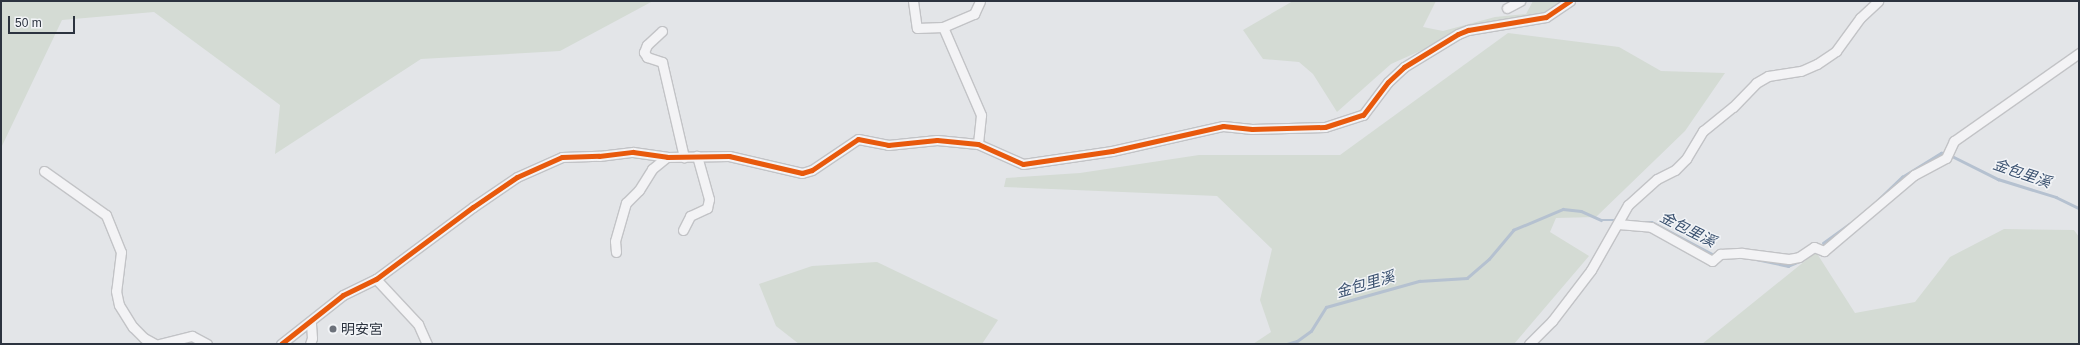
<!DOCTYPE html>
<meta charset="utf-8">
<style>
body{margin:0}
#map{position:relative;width:2080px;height:345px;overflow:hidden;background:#e3e5e8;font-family:Helvetica,"Noto Sans TC",sans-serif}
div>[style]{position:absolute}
.green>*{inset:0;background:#d4dbd4}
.stream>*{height:2.5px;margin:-1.25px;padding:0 1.25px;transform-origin:1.25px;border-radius:1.25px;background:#b5c1d0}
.roads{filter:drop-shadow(1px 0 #c2c3c6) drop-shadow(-1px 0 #c2c3c6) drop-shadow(0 1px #c2c3c6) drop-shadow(0 -1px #c2c3c6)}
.street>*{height:9px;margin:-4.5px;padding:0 4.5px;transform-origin:4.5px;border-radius:4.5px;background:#f3f3f5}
.cycleway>*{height:5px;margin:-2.5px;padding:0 2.5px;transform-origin:2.5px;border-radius:2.5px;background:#e8590c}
.dots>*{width:11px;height:11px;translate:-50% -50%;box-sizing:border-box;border:2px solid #f2f4f7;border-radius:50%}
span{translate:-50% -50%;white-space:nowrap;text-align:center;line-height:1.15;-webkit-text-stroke:3px #f2f4f7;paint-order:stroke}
.poi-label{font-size:14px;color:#2c333f}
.left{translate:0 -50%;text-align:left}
.water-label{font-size:15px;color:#3a516f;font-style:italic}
.frame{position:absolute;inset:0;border:2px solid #2c333f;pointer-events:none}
.scale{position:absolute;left:8px;top:16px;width:67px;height:18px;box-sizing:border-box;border:2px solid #2c333f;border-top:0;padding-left:5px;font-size:12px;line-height:14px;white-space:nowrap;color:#2c333f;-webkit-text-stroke:3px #f2f4f7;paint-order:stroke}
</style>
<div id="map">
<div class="green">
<div style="clip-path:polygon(1px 1px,653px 1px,560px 51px,421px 59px,275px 154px,280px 105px,154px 12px,62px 20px,1px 148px)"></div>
<div style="clip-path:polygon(1293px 1px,1436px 1px,1423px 27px,1443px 31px,1495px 17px,1526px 14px,1533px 1px,1561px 1px,1555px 9px,1440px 42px,1391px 64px,1337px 112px,1313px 74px,1299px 62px,1263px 59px,1243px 30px)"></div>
<div style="clip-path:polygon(1508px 33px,1619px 47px,1661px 71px,1725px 73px,1685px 131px,1596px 217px,1556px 218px,1550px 232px,1589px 256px,1514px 344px,1253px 344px,1271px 332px,1260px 300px,1272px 249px,1217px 196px,1004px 187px,1006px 178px,1080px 173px,1199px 155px,1340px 155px)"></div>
<div style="clip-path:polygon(2004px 229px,2074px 230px,2079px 237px,2079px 344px,1702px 344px,1816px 252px,1855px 313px,1915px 302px,1950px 257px)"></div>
<div style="clip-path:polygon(877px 262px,998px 320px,982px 344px,799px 344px,776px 326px,759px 284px,812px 266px)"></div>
</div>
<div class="stream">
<div style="left:1950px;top:155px;width:54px;rotate:26.6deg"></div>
<div style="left:1998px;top:179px;width:61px;rotate:17.2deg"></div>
<div style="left:2056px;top:197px;width:25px;rotate:26deg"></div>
<div style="left:1877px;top:201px;width:35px;rotate:-44deg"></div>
<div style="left:1902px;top:177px;width:46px;rotate:-31.6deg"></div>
<div style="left:1941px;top:153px;width:4px"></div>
<div style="left:1640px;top:222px;width:12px"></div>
<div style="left:1652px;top:222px;width:70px;rotate:28deg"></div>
<div style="left:1823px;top:243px;width:32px;rotate:-36deg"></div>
<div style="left:1756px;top:259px;width:33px;rotate:12deg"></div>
<div style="left:1788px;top:266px;width:13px;rotate:-23deg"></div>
<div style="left:1287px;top:344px;width:10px;rotate:-17deg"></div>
<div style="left:1297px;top:341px;width:17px;rotate:-36deg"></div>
<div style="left:1311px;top:331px;width:28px;rotate:-58deg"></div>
<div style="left:1326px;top:307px;width:97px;rotate:-15.6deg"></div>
<div style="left:1419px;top:281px;width:48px;rotate:-3.6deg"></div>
<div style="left:1467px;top:278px;width:29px;rotate:-41deg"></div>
<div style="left:1489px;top:259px;width:38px;rotate:-50deg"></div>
<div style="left:1513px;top:230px;width:54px;rotate:-22.8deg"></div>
<div style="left:1563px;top:209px;width:18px;rotate:6deg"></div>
<div style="left:1581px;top:211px;width:22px;rotate:24deg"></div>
<div style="left:1601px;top:220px;width:16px"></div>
</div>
<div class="roads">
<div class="street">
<div style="left:913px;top:1px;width:27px;rotate:82deg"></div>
<div style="left:917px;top:28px;width:26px;rotate:-2deg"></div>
<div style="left:943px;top:27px;width:34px;rotate:-23deg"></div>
<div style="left:974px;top:14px;width:14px;rotate:-65deg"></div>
<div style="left:1507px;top:8px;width:15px;rotate:-28deg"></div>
<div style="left:943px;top:27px;width:96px;rotate:66.6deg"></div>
<div style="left:981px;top:115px;width:29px;rotate:96deg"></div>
<div style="left:662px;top:31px;width:21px;rotate:137deg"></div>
<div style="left:647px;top:45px;width:8px;rotate:113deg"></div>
<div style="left:644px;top:52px;width:6px;rotate:59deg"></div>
<div style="left:647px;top:57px;width:16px;rotate:18deg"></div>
<div style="left:662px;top:62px;width:98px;rotate:77deg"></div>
<div style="left:44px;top:171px;width:76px;rotate:35.4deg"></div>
<div style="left:106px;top:215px;width:40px;rotate:68deg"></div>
<div style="left:121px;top:252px;width:39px;rotate:97deg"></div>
<div style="left:116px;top:291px;width:14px;rotate:78deg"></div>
<div style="left:119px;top:305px;width:26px;rotate:58deg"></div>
<div style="left:133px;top:327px;width:16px;rotate:45deg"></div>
<div style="left:144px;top:338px;width:13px;rotate:29deg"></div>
<div style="left:1618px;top:224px;width:33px;rotate:5deg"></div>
<div style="left:1651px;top:227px;width:70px;rotate:29.1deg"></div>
<div style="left:1712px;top:261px;width:11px;rotate:-41deg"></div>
<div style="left:1720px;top:254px;width:22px;rotate:-3deg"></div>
<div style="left:1742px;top:253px;width:47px;rotate:7.3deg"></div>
<div style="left:1789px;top:259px;width:10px;rotate:-11deg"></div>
<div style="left:1799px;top:257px;width:18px;rotate:-34deg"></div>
<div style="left:1814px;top:247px;width:11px;rotate:22deg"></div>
<div style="left:1824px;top:251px;width:118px;rotate:-40.2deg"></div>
<div style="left:1914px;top:175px;width:36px;rotate:-28deg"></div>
<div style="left:1946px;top:158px;width:19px;rotate:-65deg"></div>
<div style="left:1954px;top:141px;width:153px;rotate:-35.1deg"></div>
<div style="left:683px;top:230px;width:16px;rotate:-63deg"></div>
<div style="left:690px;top:216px;width:19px;rotate:-25deg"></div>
<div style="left:707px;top:208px;width:9px;rotate:-77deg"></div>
<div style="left:709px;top:199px;width:45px;rotate:-105.6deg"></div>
<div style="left:616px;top:252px;width:11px;rotate:-95deg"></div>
<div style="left:615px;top:241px;width:40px;rotate:-74deg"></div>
<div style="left:626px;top:203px;width:18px;rotate:-45deg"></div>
<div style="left:639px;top:190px;width:25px;rotate:-58deg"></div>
<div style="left:652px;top:169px;width:19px;rotate:-39deg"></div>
<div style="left:376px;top:279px;width:62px;rotate:47deg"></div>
<div style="left:418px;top:324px;width:22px;rotate:66deg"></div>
<div style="left:159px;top:344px;width:34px;rotate:-14deg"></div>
<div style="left:192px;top:336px;width:17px;rotate:28deg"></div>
<div style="left:281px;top:344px;width:79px;rotate:-38.3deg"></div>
<div style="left:343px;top:295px;width:37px;rotate:-26deg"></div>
<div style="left:376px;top:279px;width:121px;rotate:-36.6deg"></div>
<div style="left:473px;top:207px;width:53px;rotate:-34.3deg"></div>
<div style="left:517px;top:177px;width:49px;rotate:-24deg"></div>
<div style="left:562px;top:157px;width:37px;rotate:-2deg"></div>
<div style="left:599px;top:156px;width:34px;rotate:-7deg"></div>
<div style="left:633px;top:152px;width:34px;rotate:8deg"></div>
<div style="left:667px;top:157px;width:62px;rotate:-0.9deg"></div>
<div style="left:729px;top:156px;width:75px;rotate:13.1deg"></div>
<div style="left:802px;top:173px;width:10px;rotate:-17deg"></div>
<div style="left:812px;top:170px;width:55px;rotate:-34deg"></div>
<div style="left:858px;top:139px;width:31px;rotate:11deg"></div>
<div style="left:888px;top:145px;width:49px;rotate:-5.8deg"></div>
<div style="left:937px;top:140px;width:41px;rotate:5.6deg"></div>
<div style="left:978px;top:144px;width:49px;rotate:24deg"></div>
<div style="left:1023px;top:164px;width:90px;rotate:-8.3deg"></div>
<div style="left:1112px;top:151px;width:114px;rotate:-12.7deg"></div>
<div style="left:1223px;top:126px;width:29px;rotate:6deg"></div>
<div style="left:1252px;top:129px;width:73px;rotate:-1.6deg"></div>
<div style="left:1325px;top:127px;width:40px;rotate:-18deg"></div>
<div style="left:1363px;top:115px;width:41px;rotate:-52.9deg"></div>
<div style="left:1388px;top:82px;width:22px;rotate:-43deg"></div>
<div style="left:1404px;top:67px;width:63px;rotate:-31.4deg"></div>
<div style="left:1458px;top:34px;width:11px;rotate:-22deg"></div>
<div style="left:1468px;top:30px;width:79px;rotate:-9.5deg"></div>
<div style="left:1546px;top:17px;width:29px;rotate:-34deg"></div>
<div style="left:310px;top:344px;width:6px;rotate:-72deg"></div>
<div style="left:312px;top:338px;width:15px;rotate:-94deg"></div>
<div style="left:1529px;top:344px;width:33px;rotate:-45deg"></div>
<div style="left:1552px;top:321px;width:64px;rotate:-52.6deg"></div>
<div style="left:1591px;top:270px;width:75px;rotate:-60.4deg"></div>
<div style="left:1628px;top:205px;width:39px;rotate:-42deg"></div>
<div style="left:1657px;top:179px;width:20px;rotate:-27deg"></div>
<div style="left:1675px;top:170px;width:16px;rotate:-45deg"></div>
<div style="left:1686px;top:159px;width:33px;rotate:-59deg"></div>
<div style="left:1703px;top:131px;width:38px;rotate:-39deg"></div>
<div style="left:1733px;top:107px;width:33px;rotate:-46deg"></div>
<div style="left:1756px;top:83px;width:14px;rotate:-30deg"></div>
<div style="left:1768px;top:76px;width:33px;rotate:-9deg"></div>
<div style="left:1801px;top:71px;width:17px;rotate:-24deg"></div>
<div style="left:1817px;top:64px;width:23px;rotate:-34deg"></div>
<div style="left:1836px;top:51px;width:41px;rotate:-54deg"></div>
<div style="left:1860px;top:18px;width:25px;rotate:-43deg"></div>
</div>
</div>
<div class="cycleway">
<div style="left:281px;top:344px;width:79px;rotate:-38.3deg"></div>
<div style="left:343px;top:295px;width:37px;rotate:-26deg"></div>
<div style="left:376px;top:279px;width:121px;rotate:-36.6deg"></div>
<div style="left:473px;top:207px;width:53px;rotate:-34.3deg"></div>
<div style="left:517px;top:177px;width:49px;rotate:-24deg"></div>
<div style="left:562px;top:157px;width:37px;rotate:-2deg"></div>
<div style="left:599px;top:156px;width:34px;rotate:-7deg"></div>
<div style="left:633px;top:152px;width:34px;rotate:8deg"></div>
<div style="left:667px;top:157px;width:62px;rotate:-0.9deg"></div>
<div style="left:729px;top:156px;width:75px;rotate:13.1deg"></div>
<div style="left:802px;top:173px;width:10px;rotate:-17deg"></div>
<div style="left:812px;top:170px;width:55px;rotate:-34deg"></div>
<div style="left:858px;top:139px;width:31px;rotate:11deg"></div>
<div style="left:888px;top:145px;width:49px;rotate:-5.8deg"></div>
<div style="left:937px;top:140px;width:41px;rotate:5.6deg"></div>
<div style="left:978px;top:144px;width:49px;rotate:24deg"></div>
<div style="left:1023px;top:164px;width:90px;rotate:-8.3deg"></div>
<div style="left:1112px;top:151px;width:114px;rotate:-12.7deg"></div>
<div style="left:1223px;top:126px;width:29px;rotate:6deg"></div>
<div style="left:1252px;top:129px;width:73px;rotate:-1.6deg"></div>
<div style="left:1325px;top:127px;width:40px;rotate:-18deg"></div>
<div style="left:1363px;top:115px;width:41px;rotate:-52.9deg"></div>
<div style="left:1388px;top:82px;width:22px;rotate:-43deg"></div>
<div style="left:1404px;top:67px;width:63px;rotate:-31.4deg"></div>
<div style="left:1458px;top:34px;width:11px;rotate:-22deg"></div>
<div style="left:1468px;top:30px;width:79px;rotate:-9.5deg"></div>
<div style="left:1546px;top:17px;width:29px;rotate:-34deg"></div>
</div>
<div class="dots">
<div style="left:333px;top:329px;background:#6c717a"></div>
</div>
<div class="poi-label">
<span class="left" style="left:341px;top:329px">明安宮</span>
</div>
<div class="water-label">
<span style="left:2022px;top:173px;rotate:19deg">金包里溪</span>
<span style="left:1688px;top:229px;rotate:27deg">金包里溪</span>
<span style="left:1365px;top:284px;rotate:-16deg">金包里溪</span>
</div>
<div class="frame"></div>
<div class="scale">50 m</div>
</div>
